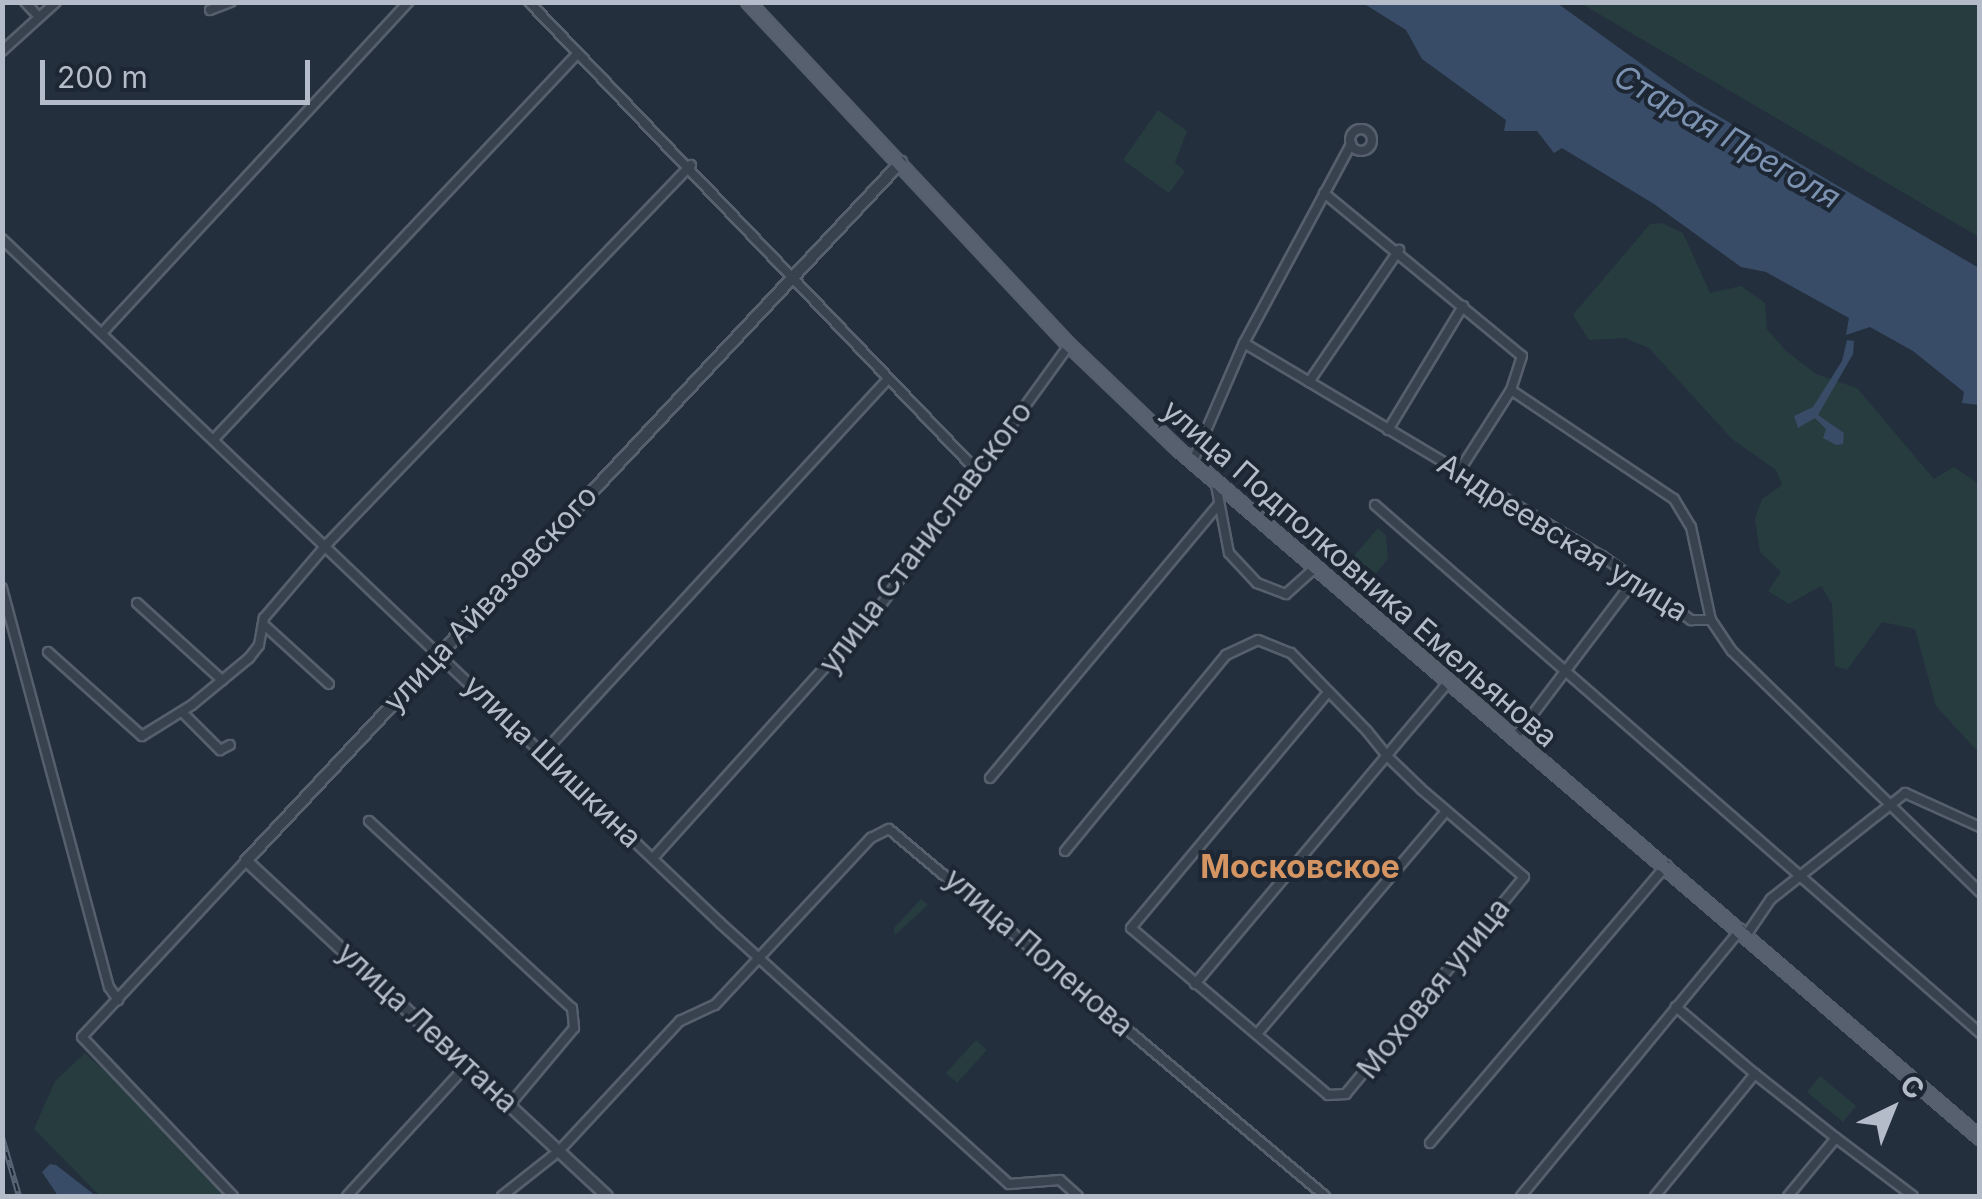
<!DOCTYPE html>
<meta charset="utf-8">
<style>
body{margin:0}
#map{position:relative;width:1982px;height:1199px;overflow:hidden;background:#242f3e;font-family:Inter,sans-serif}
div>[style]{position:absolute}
.green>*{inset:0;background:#263c3f}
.water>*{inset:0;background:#394c67}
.roads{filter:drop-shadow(2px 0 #565f6c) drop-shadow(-2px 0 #565f6c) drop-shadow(0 2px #565f6c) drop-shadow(0 -2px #565f6c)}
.minor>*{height:8px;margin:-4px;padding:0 4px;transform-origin:4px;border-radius:4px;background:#38414e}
.minor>.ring{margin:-4px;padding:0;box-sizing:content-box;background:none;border:8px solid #38414e;border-radius:50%}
.tertiary>*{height:10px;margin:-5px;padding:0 5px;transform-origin:5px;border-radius:5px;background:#38414e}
.primary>*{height:12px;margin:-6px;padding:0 6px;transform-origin:6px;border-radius:6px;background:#56606e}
.rail>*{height:6px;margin-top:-3px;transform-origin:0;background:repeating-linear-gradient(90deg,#1d2633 0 8px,#5a6575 0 16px);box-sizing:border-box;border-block:2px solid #5a6575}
span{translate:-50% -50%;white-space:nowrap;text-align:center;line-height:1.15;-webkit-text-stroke:8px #1d2633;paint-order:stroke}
.street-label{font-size:30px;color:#b4bcc9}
.water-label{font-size:32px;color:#7c92b1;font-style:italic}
.neighbourhood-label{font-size:32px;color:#d59563;font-weight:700}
.frame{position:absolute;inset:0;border:5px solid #b4bcc9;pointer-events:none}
.north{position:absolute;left:1842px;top:1059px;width:100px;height:100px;-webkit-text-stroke:8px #1d2633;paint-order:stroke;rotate:43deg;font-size:28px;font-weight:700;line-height:40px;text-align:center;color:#b4bcc9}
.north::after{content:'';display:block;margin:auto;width:35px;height:45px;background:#b4bcc9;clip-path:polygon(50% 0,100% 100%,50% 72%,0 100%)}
.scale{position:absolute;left:40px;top:60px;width:270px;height:45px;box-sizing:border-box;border:5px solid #b4bcc9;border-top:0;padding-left:12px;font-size:30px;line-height:35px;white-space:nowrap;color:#b4bcc9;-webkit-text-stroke:8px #1d2633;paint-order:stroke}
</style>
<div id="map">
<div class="green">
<div style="clip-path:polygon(1580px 3px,1979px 3px,1979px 237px)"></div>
<div style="clip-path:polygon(1158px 110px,1187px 131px,1175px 163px,1185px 171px,1169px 193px,1123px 160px)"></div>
<div style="clip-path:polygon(1662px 223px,1683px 233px,1710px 293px,1741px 286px,1765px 303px,1767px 329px,1786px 351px,1816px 374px,1857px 388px,1934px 479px,1954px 467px,1979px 484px,1979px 753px,1936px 706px,1915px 629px,1882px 622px,1847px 670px,1835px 666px,1832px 604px,1821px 586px,1789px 604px,1768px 591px,1781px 572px,1760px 552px,1755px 519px,1762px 499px,1782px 485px,1776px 470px,1732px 439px,1649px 348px,1625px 338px,1589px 340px,1573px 315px,1650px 224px)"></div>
<div style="clip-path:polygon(1378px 528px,1386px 535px,1388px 559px,1374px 575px,1353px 557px)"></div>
<div style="clip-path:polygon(921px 899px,928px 905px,895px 935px,894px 928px)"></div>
<div style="clip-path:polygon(976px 1040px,987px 1050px,957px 1083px,946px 1073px)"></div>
<div style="clip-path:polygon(85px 1053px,239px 1196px,100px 1196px,34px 1129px,55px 1081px)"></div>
<div style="clip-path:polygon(1820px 1076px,1856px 1106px,1843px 1122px,1807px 1092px)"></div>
</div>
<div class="water">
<div style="clip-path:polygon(1363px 3px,1557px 3px,1694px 102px,1979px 268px,1979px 405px,1962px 403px,1964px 392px,1913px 351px,1870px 327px,1846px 335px,1849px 318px,1766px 272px,1741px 267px,1654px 204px,1562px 148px,1554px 153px,1537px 131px,1504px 131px,1506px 120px,1422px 59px,1406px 30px)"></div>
<div style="clip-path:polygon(1847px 340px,1854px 341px,1853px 354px,1818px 415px,1844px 433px,1843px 444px,1836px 445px,1823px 438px,1826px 429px,1815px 418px,1798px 428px,1794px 416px,1813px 407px,1842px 361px)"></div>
<div style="clip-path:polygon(50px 1164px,56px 1165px,96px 1196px,58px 1196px,42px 1172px)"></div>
</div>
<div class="roads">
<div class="minor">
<div style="left:25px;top:2px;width:19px;rotate:47deg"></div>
<div style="left:529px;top:2px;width:651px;rotate:46.31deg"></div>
<div style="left:210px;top:10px;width:22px;rotate:-21deg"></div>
<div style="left:2px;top:51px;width:73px;rotate:-42.2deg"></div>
<div class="ring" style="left:1350px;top:129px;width:14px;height:14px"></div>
<div style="left:1324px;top:193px;width:256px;rotate:39.5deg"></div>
<div style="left:1522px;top:356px;width:36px;rotate:108deg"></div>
<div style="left:1511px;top:390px;width:98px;rotate:122.6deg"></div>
<div style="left:2px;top:239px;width:992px;rotate:43.61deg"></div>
<div style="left:720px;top:923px;width:389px;rotate:42.1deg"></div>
<div style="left:1009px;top:1184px;width:51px;rotate:-4.5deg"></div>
<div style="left:1060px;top:1180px;width:24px;rotate:42deg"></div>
<div style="left:102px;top:333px;width:451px;rotate:-47.2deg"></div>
<div style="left:1244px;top:343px;width:417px;rotate:30.8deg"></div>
<div style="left:1602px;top:556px;width:110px;rotate:35.7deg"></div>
<div style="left:1691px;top:620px;width:20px"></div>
<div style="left:1711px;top:620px;width:37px;rotate:56deg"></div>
<div style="left:1732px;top:651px;width:346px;rotate:44.2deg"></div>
<div style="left:1309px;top:382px;width:160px;rotate:-55.7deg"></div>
<div style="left:1511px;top:390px;width:196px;rotate:33.8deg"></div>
<div style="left:1674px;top:499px;width:33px;rotate:59deg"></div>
<div style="left:1691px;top:527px;width:95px;rotate:77.9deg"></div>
<div style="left:1388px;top:430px;width:145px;rotate:-58.8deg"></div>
<div style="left:214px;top:439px;width:529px;rotate:-46.68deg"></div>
<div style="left:1192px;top:463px;width:131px;rotate:-66.6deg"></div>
<div style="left:1244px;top:343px;width:226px;rotate:-61.7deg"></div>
<div style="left:1216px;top:485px;width:69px;rotate:79.2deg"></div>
<div style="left:1229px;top:553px;width:41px;rotate:47deg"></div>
<div style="left:1257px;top:583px;width:31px;rotate:21deg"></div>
<div style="left:1286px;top:594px;width:36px;rotate:-42deg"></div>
<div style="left:1375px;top:505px;width:803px;rotate:41.11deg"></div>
<div style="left:2px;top:588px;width:413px;rotate:75deg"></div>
<div style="left:109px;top:987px;width:16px;rotate:55deg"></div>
<div style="left:137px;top:603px;width:115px;rotate:42.2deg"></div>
<div style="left:263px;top:624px;width:89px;rotate:42.3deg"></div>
<div style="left:48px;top:652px;width:126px;rotate:41.8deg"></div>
<div style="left:142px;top:736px;width:59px;rotate:-31.8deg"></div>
<div style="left:192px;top:705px;width:74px;rotate:-39.5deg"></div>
<div style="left:249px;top:658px;width:16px;rotate:-52deg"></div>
<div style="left:259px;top:645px;width:27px;rotate:-80deg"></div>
<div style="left:264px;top:618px;width:99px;rotate:-49.5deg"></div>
<div style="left:328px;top:543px;width:524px;rotate:-46.16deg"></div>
<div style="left:182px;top:712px;width:54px;rotate:45deg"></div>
<div style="left:220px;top:750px;width:11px;rotate:-27deg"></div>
<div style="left:1514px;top:739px;width:196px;rotate:-52.9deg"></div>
<div style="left:545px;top:751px;width:506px;rotate:-47.32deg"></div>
<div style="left:990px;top:778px;width:356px;rotate:-50.1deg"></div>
<div style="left:369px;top:821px;width:276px;rotate:42.7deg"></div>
<div style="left:572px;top:1008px;width:20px;rotate:84deg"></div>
<div style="left:574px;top:1028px;width:98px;rotate:130deg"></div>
<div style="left:1065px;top:851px;width:254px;rotate:-50.6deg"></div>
<div style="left:1226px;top:655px;width:35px;rotate:-25deg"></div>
<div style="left:1258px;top:640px;width:35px;rotate:22deg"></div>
<div style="left:1291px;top:653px;width:109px;rotate:45.7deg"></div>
<div style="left:1367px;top:731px;width:32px;rotate:51deg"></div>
<div style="left:1387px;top:756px;width:47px;rotate:44.1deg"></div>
<div style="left:1421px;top:789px;width:135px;rotate:40.5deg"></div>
<div style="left:1524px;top:877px;width:281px;rotate:129.4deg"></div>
<div style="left:1346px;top:1094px;width:18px;rotate:177deg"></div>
<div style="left:1328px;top:1095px;width:258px;rotate:-139.7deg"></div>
<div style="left:1131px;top:928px;width:307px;rotate:-50.1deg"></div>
<div style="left:654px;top:857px;width:339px;rotate:-48deg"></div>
<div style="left:881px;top:605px;width:321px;rotate:-54.1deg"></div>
<div style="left:1747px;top:934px;width:42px;rotate:-55.6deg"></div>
<div style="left:1771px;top:899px;width:171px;rotate:-38.3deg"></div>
<div style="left:1905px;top:793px;width:82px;rotate:24.4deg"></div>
<div style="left:1195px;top:984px;width:392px;rotate:-50deg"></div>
<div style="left:1257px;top:1034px;width:292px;rotate:-49.7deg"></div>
<div style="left:1755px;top:1074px;width:103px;rotate:38.3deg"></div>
<div style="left:1836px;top:1138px;width:75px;rotate:129.6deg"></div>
<div style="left:1836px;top:1138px;width:96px;rotate:37deg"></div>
<div style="left:1430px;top:1143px;width:365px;rotate:-49.6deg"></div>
<div style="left:233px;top:1196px;width:219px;rotate:-133.5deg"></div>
<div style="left:82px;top:1037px;width:241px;rotate:-47deg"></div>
<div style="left:347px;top:1196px;width:180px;rotate:-47.5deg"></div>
<div style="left:502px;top:1196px;width:73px;rotate:-38.3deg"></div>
<div style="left:559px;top:1151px;width:178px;rotate:-47.1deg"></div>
<div style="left:680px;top:1021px;width:38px;rotate:-25deg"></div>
<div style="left:715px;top:1005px;width:229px;rotate:-47deg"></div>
<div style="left:871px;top:838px;width:20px;rotate:-27deg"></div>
<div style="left:889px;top:829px;width:570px;rotate:40.09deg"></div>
<div style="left:1521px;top:1196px;width:346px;rotate:-50.5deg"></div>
<div style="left:1655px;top:1196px;width:158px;rotate:-50.7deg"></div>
<div style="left:1755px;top:1074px;width:104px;rotate:-139.7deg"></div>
</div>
<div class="tertiary">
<div style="left:607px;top:1196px;width:492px;rotate:-137.1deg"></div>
<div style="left:246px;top:861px;width:958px;rotate:-46.86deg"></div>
</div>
<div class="primary">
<div style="left:748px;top:2px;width:470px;rotate:46.9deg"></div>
<div style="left:1069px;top:345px;width:152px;rotate:43.7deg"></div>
<div style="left:1179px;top:450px;width:1056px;rotate:40.66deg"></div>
</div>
</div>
<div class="rail">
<div style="left:2px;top:1137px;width:61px;rotate:73.9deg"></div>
</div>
<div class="street-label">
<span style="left:925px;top:537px;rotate:-53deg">улица Станиславского</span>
<span style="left:1563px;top:537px;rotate:32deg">Андреевская улица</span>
<span style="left:1360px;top:573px;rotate:41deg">улица Подполковника Емельянова</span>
<span style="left:490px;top:598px;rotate:-47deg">улица Айвазовского</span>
<span style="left:553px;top:761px;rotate:44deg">улица Шишкина</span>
<span style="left:1039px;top:952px;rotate:41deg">улица Поленова</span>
<span style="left:1433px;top:988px;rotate:-51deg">Моховая улица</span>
<span style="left:428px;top:1027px;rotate:43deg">улица Левитана</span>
</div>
<div class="water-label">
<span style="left:1727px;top:137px;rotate:30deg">Старая Преголя</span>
</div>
<div class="neighbourhood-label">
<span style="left:1300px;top:867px">Московское</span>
</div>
<div class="frame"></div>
<div class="north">С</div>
<div class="scale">200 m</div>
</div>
